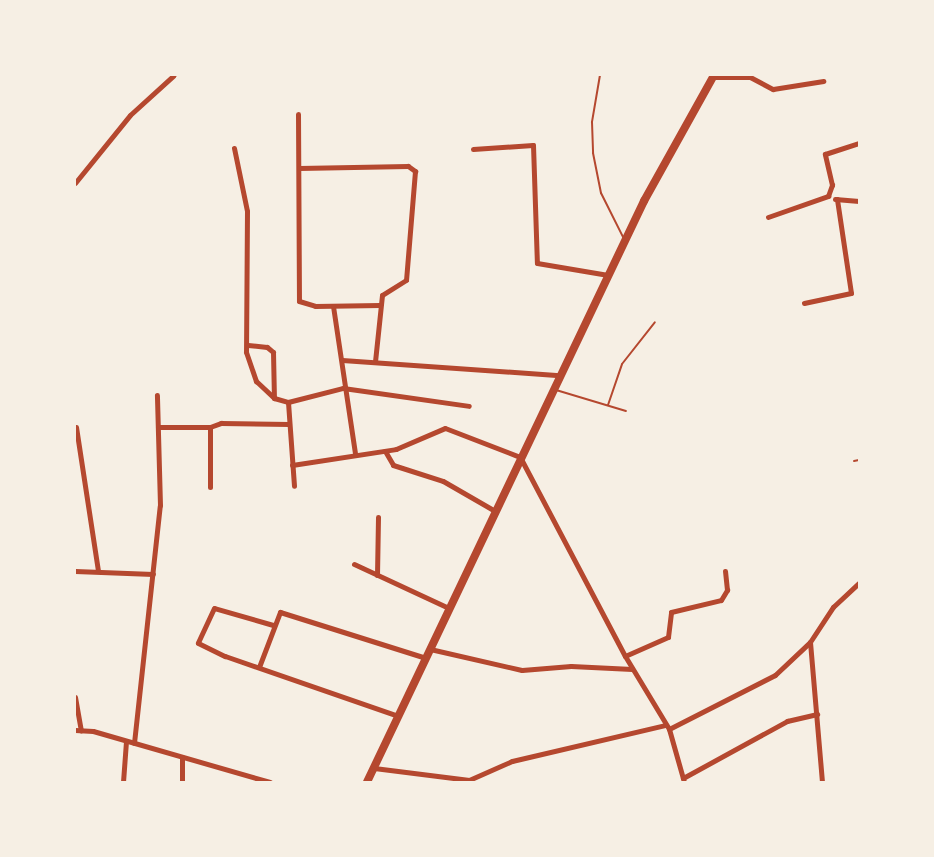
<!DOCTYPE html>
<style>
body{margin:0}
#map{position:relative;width:934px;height:857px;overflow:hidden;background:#f6efe4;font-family:Mulish,sans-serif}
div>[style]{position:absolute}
.service>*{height:2px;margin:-1px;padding:0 1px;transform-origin:1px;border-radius:1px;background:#b5482f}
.minor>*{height:5px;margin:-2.5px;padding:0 2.5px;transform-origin:2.5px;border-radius:2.5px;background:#b5482f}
.trunk>*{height:8px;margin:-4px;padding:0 4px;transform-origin:4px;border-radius:4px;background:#b5482f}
span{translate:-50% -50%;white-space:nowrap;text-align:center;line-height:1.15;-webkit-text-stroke:6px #f6efe4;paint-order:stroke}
.frame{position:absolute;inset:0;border:76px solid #f6efe4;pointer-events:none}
</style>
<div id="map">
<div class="service">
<div style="left:600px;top:75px;width:48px;rotate:99.7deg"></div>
<div style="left:592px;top:122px;width:31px;rotate:88deg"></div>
<div style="left:593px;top:153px;width:41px;rotate:78.7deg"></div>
<div style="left:601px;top:193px;width:51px;rotate:63.4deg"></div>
<div style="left:556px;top:390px;width:73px;rotate:16.7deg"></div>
<div style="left:608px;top:405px;width:43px;rotate:-71.1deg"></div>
<div style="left:622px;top:364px;width:53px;rotate:-51.8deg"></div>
<div style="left:854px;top:461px;width:5px;rotate:-11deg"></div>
</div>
<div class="minor">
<div style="left:712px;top:77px;width:38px"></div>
<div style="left:750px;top:77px;width:26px;rotate:28deg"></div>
<div style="left:773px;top:89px;width:51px;rotate:-9.1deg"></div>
<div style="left:298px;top:114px;width:187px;rotate:89.7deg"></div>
<div style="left:299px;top:301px;width:17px;rotate:17deg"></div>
<div style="left:315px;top:306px;width:65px;rotate:-0.9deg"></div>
<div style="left:234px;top:148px;width:64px;rotate:78.3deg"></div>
<div style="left:247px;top:211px;width:141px;rotate:90.4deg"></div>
<div style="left:246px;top:352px;width:31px;rotate:71deg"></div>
<div style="left:256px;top:381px;width:25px;rotate:43deg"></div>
<div style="left:274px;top:398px;width:15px;rotate:16deg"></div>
<div style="left:288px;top:402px;width:57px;rotate:-14.3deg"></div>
<div style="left:343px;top:388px;width:127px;rotate:8.1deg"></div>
<div style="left:473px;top:149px;width:60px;rotate:-3.8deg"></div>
<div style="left:533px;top:145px;width:118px;rotate:88.1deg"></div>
<div style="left:537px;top:263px;width:72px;rotate:9.6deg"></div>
<div style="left:299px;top:168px;width:109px;rotate:-1.1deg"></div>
<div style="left:408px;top:166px;width:9px;rotate:36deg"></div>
<div style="left:415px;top:171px;width:109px;rotate:94.7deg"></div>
<div style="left:406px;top:280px;width:28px;rotate:148deg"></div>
<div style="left:382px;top:295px;width:67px;rotate:96deg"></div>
<div style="left:75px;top:183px;width:87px;rotate:-51deg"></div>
<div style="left:130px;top:115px;width:59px;rotate:-42.3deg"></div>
<div style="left:835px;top:199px;width:24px;rotate:5deg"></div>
<div style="left:768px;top:217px;width:64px;rotate:-19.3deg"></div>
<div style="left:828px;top:196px;width:12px;rotate:-70deg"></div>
<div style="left:832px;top:185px;width:32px;rotate:-103deg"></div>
<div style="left:825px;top:154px;width:36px;rotate:-18deg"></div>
<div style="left:804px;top:303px;width:48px;rotate:-12deg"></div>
<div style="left:851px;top:293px;width:95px;rotate:-98.5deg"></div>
<div style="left:333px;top:306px;width:150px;rotate:81.5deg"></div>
<div style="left:248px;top:345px;width:19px;rotate:6deg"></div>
<div style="left:267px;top:347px;width:8px;rotate:40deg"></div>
<div style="left:273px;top:352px;width:46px;rotate:88.8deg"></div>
<div style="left:342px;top:360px;width:218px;rotate:4deg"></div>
<div style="left:288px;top:402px;width:84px;rotate:85.9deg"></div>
<div style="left:76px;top:427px;width:145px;rotate:81.3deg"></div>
<div style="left:158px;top:427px;width:52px"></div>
<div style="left:210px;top:427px;width:60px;rotate:90deg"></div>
<div style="left:210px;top:427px;width:12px;rotate:-20deg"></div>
<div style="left:221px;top:423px;width:68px;rotate:0.8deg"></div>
<div style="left:385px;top:451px;width:16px;rotate:60deg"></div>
<div style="left:393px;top:465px;width:52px;rotate:17.7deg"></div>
<div style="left:443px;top:481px;width:60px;rotate:30deg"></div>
<div style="left:292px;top:465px;width:105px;rotate:-8.7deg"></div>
<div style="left:396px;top:449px;width:53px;rotate:-23.2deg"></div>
<div style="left:445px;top:428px;width:80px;rotate:21.1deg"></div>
<div style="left:520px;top:457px;width:225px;rotate:62.2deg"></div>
<div style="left:625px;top:656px;width:85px;rotate:58.9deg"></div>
<div style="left:669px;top:729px;width:55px;rotate:74.2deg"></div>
<div style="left:354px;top:564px;width:105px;rotate:24.9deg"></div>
<div style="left:75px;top:571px;width:78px;rotate:2.2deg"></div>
<div style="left:377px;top:575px;width:58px;rotate:-89deg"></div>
<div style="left:273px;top:625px;width:61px;rotate:-163.9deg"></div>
<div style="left:214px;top:608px;width:38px;rotate:115deg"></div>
<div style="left:198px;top:643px;width:30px;rotate:26deg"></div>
<div style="left:225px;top:656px;width:183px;rotate:19.1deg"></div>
<div style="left:810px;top:642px;width:141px;rotate:85.1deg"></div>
<div style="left:430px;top:649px;width:94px;rotate:12.9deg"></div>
<div style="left:522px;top:670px;width:49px;rotate:-4.7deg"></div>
<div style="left:571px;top:666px;width:61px;rotate:2.8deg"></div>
<div style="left:625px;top:656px;width:47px;rotate:-23.8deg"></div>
<div style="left:668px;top:637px;width:25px;rotate:-83deg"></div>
<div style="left:671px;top:612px;width:51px;rotate:-13.5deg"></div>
<div style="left:721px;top:600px;width:12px;rotate:-59deg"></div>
<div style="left:727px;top:590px;width:19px;rotate:-96deg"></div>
<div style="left:259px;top:667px;width:59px;rotate:-69.1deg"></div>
<div style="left:280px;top:612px;width:153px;rotate:17.5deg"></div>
<div style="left:75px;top:697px;width:34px;rotate:80deg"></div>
<div style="left:669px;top:729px;width:119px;rotate:-27deg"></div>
<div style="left:775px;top:675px;width:48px;rotate:-43.3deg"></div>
<div style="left:810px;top:642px;width:42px;rotate:-56.7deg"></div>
<div style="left:833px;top:607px;width:35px;rotate:-43deg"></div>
<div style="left:75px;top:730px;width:18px;rotate:3deg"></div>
<div style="left:93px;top:731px;width:184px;rotate:16.1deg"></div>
<div style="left:134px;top:743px;width:239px;rotate:-83.8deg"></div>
<div style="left:160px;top:505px;width:110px;rotate:-91.6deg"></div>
<div style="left:182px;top:757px;width:25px;rotate:90deg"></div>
<div style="left:374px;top:768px;width:96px;rotate:7.2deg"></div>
<div style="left:469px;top:780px;width:47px;rotate:-23.8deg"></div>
<div style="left:512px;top:761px;width:157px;rotate:-13.2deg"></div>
<div style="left:683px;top:778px;width:119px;rotate:-28.7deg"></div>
<div style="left:787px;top:721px;width:31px;rotate:-13deg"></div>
<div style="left:123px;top:782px;width:41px;rotate:-85.8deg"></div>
</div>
<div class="trunk">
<div style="left:367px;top:782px;width:644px;rotate:-64.51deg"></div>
<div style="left:644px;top:201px;width:144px;rotate:-60.9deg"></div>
</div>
<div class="frame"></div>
</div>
